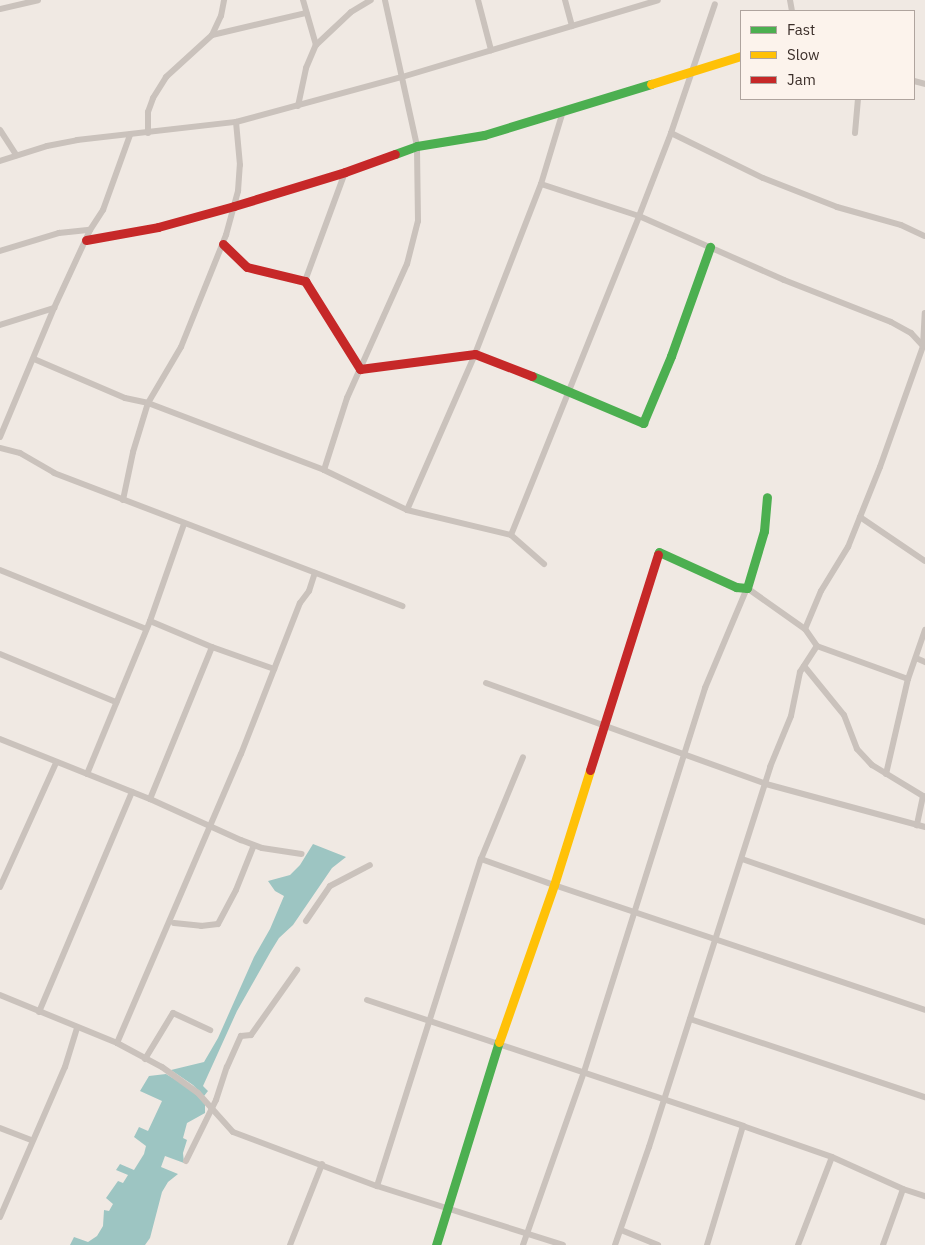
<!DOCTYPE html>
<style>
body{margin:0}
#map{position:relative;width:925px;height:1245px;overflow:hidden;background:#f0e9e3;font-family:"IBM Plex Sans",sans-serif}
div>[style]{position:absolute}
.water>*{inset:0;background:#9dc5c2}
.street>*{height:6px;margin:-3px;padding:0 3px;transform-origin:3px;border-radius:3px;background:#cac2bc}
.fast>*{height:9px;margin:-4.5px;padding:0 4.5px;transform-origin:4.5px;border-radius:4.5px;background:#4caf50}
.slow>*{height:9px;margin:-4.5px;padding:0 4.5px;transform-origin:4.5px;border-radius:4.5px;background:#ffc107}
.jam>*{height:9px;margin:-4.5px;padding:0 4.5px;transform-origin:4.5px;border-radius:4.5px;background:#c62828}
span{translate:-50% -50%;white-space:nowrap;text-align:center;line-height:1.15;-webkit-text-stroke:4.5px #fcf3ec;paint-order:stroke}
.legend{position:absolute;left:740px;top:10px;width:175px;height:90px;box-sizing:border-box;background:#fcf3ec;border:1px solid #afa49e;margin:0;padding:6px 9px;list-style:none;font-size:15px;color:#3b2e29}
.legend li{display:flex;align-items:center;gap:10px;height:25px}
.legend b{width:25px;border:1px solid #afa49e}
</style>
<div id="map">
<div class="water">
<div style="clip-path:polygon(313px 844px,346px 857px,332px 868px,293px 925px,279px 938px,271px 951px,237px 1011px,203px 1086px,208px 1091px,204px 1096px,193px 1085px,171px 1070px,204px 1062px,218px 1038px,254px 957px,270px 929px,284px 896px,275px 891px,268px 881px,290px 875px,300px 865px)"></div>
<div style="clip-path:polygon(166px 1074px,191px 1089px,205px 1104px,205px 1113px,187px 1123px,183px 1138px,187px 1140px,183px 1153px,184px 1163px,165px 1156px,161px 1167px,178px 1174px,168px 1182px,162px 1192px,150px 1238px,145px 1245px,70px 1245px,74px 1237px,88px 1242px,97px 1236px,103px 1226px,104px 1210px,109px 1211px,113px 1204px,106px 1198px,118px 1181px,123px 1183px,128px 1175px,116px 1170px,120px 1164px,134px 1170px,144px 1154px,146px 1146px,134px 1137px,139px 1127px,148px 1131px,162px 1101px,140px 1091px,149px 1076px)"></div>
</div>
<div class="street">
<div style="left:303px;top:0;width:47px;rotate:73.9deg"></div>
<div style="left:478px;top:0;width:52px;rotate:75.4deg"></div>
<div style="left:565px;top:0;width:27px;rotate:75deg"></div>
<div style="left:790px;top:0;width:11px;rotate:80deg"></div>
<div style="left:0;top:9px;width:39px;rotate:-13deg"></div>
<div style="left:212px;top:35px;width:97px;rotate:-13.2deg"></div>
<div style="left:914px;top:81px;width:11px;rotate:15deg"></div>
<div style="left:298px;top:106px;width:39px;rotate:-78deg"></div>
<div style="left:306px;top:68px;width:25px;rotate:-67deg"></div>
<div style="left:316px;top:45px;width:48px;rotate:-43.3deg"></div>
<div style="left:351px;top:12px;width:23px;rotate:-31deg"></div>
<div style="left:0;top:130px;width:30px;rotate:57deg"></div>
<div style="left:148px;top:133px;width:21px;rotate:-90deg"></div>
<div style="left:148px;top:112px;width:15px;rotate:-70deg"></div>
<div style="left:153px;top:98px;width:25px;rotate:-58deg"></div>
<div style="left:166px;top:77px;width:62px;rotate:-42.4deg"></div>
<div style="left:212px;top:35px;width:21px;rotate:-65deg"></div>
<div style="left:221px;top:16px;width:16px;rotate:-79deg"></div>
<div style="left:671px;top:133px;width:102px;rotate:26.1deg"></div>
<div style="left:763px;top:178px;width:79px;rotate:21.4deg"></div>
<div style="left:837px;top:207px;width:66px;rotate:15.7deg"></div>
<div style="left:901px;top:225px;width:26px;rotate:25deg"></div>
<div style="left:855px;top:133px;width:34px;rotate:-85deg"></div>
<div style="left:0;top:161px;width:49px;rotate:-17.7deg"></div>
<div style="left:47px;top:146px;width:31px;rotate:-11deg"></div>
<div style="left:77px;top:140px;width:160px;rotate:-6.5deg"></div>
<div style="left:236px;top:122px;width:172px;rotate:-15.2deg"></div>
<div style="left:402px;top:77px;width:267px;rotate:-16.7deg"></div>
<div style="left:541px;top:184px;width:103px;rotate:18.1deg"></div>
<div style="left:639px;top:216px;width:158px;rotate:23.8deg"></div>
<div style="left:784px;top:280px;width:115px;rotate:21.4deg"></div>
<div style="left:891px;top:322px;width:23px;rotate:29deg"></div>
<div style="left:911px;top:333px;width:18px;rotate:47deg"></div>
<div style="left:0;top:251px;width:62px;rotate:-17deg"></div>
<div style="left:59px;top:233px;width:31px;rotate:-6deg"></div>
<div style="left:305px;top:281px;width:116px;rotate:-69.8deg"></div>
<div style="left:0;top:325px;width:57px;rotate:-17.5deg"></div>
<div style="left:34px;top:359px;width:99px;rotate:23.2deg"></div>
<div style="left:125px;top:398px;width:24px;rotate:12deg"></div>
<div style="left:148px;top:403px;width:188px;rotate:20.8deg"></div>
<div style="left:324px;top:470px;width:92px;rotate:25.7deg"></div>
<div style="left:407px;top:510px;width:107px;rotate:13.5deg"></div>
<div style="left:511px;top:535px;width:44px;rotate:41.3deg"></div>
<div style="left:0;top:437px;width:140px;rotate:-67.3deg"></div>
<div style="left:54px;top:308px;width:86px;rotate:-65.2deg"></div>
<div style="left:90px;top:230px;width:24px;rotate:-57deg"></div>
<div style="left:103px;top:210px;width:80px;rotate:-70.2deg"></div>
<div style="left:0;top:448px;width:21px;rotate:14deg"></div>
<div style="left:20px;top:453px;width:39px;rotate:30deg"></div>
<div style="left:54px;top:473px;width:373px;rotate:20.9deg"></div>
<div style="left:324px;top:470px;width:76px;rotate:-72.3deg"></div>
<div style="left:347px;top:398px;width:147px;rotate:-65.9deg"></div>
<div style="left:407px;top:264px;width:44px;rotate:-75.7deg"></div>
<div style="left:418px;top:221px;width:75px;rotate:-90.8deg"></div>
<div style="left:417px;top:146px;width:149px;rotate:-102.4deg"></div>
<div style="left:123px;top:500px;width:49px;rotate:-78.2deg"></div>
<div style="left:133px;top:452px;width:51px;rotate:-73deg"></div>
<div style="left:148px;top:403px;width:65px;rotate:-59.5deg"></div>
<div style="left:181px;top:347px;width:121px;rotate:-68.1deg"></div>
<div style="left:226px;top:235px;width:46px;rotate:-74.7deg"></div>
<div style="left:238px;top:191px;width:26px;rotate:-86deg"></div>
<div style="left:240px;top:165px;width:43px;rotate:-95.3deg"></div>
<div style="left:407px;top:510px;width:170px;rotate:-66.4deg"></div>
<div style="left:475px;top:354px;width:182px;rotate:-68.8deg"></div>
<div style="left:541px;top:184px;width:76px;rotate:-73.2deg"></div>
<div style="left:860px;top:517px;width:78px;rotate:34.1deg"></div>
<div style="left:511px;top:535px;width:344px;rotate:-68.1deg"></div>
<div style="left:639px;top:216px;width:89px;rotate:-68.9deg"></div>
<div style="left:671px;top:133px;width:136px;rotate:-71.2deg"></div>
<div style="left:0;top:570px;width:157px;rotate:22deg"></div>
<div style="left:150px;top:621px;width:67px;rotate:22.8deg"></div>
<div style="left:212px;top:647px;width:66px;rotate:19.5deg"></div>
<div style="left:0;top:654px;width:126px;rotate:22.5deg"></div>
<div style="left:916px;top:658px;width:10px;rotate:24deg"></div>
<div style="left:804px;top:666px;width:63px;rotate:50.8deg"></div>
<div style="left:844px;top:715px;width:36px;rotate:69deg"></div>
<div style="left:857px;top:749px;width:22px;rotate:47deg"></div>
<div style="left:872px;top:765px;width:60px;rotate:31.3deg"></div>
<div style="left:923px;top:796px;width:30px;rotate:102deg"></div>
<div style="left:908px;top:679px;width:97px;rotate:-160.1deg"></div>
<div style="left:817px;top:646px;width:21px;rotate:-125deg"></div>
<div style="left:805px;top:629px;width:41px;rotate:-67.2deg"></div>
<div style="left:821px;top:591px;width:52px;rotate:-58.5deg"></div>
<div style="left:848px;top:547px;width:86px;rotate:-68.2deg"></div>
<div style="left:880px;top:467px;width:128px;rotate:-70.4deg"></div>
<div style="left:923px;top:346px;width:33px;rotate:-87deg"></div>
<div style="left:486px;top:683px;width:298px;rotate:19.8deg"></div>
<div style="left:766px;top:784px;width:165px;rotate:15.1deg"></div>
<div style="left:0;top:739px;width:162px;rotate:21.8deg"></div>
<div style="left:150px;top:799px;width:100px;rotate:24.3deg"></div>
<div style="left:241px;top:840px;width:22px;rotate:21deg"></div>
<div style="left:262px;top:848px;width:40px;rotate:8.5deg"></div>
<div style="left:87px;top:774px;width:165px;rotate:-67.6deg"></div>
<div style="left:150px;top:621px;width:103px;rotate:-70.7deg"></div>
<div style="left:886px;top:774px;width:98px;rotate:-77deg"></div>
<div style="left:908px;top:679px;width:52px;rotate:-70.9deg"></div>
<div style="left:150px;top:799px;width:164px;rotate:-67.8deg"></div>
<div style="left:481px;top:859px;width:77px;rotate:19.6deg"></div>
<div style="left:554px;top:885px;width:391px;rotate:18.6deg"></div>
<div style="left:742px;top:859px;width:194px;rotate:19deg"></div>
<div style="left:0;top:887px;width:136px;rotate:-65.7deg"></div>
<div style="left:306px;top:921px;width:42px;rotate:-55.6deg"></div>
<div style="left:330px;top:886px;width:45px;rotate:-27.7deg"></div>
<div style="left:174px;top:923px;width:27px;rotate:6deg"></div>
<div style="left:201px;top:926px;width:17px;rotate:-7deg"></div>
<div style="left:218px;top:924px;width:38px;rotate:-62deg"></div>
<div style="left:236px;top:890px;width:48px;rotate:-68.2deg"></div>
<div style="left:0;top:995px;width:126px;rotate:22.3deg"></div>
<div style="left:117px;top:1043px;width:51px;rotate:28.1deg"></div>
<div style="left:162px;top:1067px;width:44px;rotate:35.8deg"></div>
<div style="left:198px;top:1093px;width:52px;rotate:48.1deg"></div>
<div style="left:233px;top:1132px;width:154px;rotate:20.6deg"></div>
<div style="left:377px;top:1186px;width:195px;rotate:17.6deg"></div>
<div style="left:367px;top:1000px;width:397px;rotate:18.5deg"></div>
<div style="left:743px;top:1126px;width:94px;rotate:19.2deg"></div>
<div style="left:832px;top:1157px;width:78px;rotate:24.3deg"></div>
<div style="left:903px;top:1189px;width:23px;rotate:18deg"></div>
<div style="left:39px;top:1012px;width:239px;rotate:-67.1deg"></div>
<div style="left:690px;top:1019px;width:248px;rotate:18.4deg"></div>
<div style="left:117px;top:1043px;width:314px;rotate:-66.8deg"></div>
<div style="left:241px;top:754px;width:162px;rotate:-68.7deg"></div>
<div style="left:300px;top:603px;width:15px;rotate:-53deg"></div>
<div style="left:309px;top:591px;width:19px;rotate:-72deg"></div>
<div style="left:145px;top:1059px;width:54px;rotate:-58.7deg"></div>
<div style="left:173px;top:1013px;width:41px;rotate:24.7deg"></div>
<div style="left:0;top:1128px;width:34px;rotate:21deg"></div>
<div style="left:186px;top:1161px;width:68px;rotate:-63.8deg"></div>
<div style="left:216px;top:1100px;width:35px;rotate:-72deg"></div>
<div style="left:227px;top:1067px;width:34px;rotate:-66deg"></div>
<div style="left:241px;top:1036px;width:10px;rotate:-6deg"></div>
<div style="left:251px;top:1035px;width:80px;rotate:-54.7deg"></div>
<div style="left:377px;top:1186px;width:343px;rotate:-72.4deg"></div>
<div style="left:481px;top:859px;width:110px;rotate:-67.6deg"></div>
<div style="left:0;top:1217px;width:163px;rotate:-66.6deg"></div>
<div style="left:65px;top:1067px;width:41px;rotate:-72.9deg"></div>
<div style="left:621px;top:1230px;width:40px;rotate:22deg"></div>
<div style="left:290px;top:1245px;width:87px;rotate:-68.4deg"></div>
<div style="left:523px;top:1245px;width:183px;rotate:-70.6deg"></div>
<div style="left:584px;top:1072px;width:403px;rotate:-72.5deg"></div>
<div style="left:705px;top:688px;width:108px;rotate:-67.2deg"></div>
<div style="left:747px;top:588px;width:71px;rotate:35.3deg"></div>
<div style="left:615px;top:1245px;width:104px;rotate:-70.9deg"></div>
<div style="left:649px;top:1147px;width:399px;rotate:-72.3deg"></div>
<div style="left:770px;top:767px;width:55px;rotate:-67.6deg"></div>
<div style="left:791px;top:716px;width:45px;rotate:-78.4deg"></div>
<div style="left:800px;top:672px;width:31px;rotate:-57deg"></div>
<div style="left:707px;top:1245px;width:124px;rotate:-73.2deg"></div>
<div style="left:798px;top:1245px;width:94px;rotate:-68.9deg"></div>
<div style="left:883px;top:1245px;width:59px;rotate:-70.3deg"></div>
</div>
<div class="fast">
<div style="left:395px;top:154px;width:23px;rotate:-20deg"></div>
<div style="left:417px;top:146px;width:68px;rotate:-9.3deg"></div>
<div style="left:484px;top:135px;width:175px;rotate:-17deg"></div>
<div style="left:532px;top:376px;width:121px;rotate:22.9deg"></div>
<div style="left:643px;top:423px;width:73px;rotate:-67.3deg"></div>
<div style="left:671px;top:356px;width:116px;rotate:-70.3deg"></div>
<div style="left:658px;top:554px;width:2px;rotate:-63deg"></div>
<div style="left:659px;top:552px;width:85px;rotate:24.4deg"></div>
<div style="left:736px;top:587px;width:11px;rotate:5deg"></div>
<div style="left:747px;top:588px;width:59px;rotate:-73.4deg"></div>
<div style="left:764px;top:531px;width:34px;rotate:-85deg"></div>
<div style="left:436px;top:1245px;width:213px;rotate:-72.8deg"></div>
</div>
<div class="slow">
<div style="left:651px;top:84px;width:94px;rotate:-17.3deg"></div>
<div style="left:499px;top:1042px;width:166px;rotate:-70.7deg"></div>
<div style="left:554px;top:885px;width:121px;rotate:-72.6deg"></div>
</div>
<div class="jam">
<div style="left:86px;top:240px;width:73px;rotate:-10.2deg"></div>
<div style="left:158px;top:227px;width:79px;rotate:-15.4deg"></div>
<div style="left:234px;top:206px;width:116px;rotate:-17deg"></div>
<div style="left:345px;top:172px;width:53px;rotate:-19.8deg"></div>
<div style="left:223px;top:244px;width:33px;rotate:44deg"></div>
<div style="left:247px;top:267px;width:60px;rotate:13.6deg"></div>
<div style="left:305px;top:281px;width:104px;rotate:58deg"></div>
<div style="left:360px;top:369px;width:116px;rotate:-7.4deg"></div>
<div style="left:475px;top:354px;width:61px;rotate:21.1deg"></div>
<div style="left:590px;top:770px;width:226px;rotate:-72.5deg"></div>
</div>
<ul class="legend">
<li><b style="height:6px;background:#4caf50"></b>Fast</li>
<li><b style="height:6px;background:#ffc107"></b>Slow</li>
<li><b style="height:6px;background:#c62828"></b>Jam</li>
</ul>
</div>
